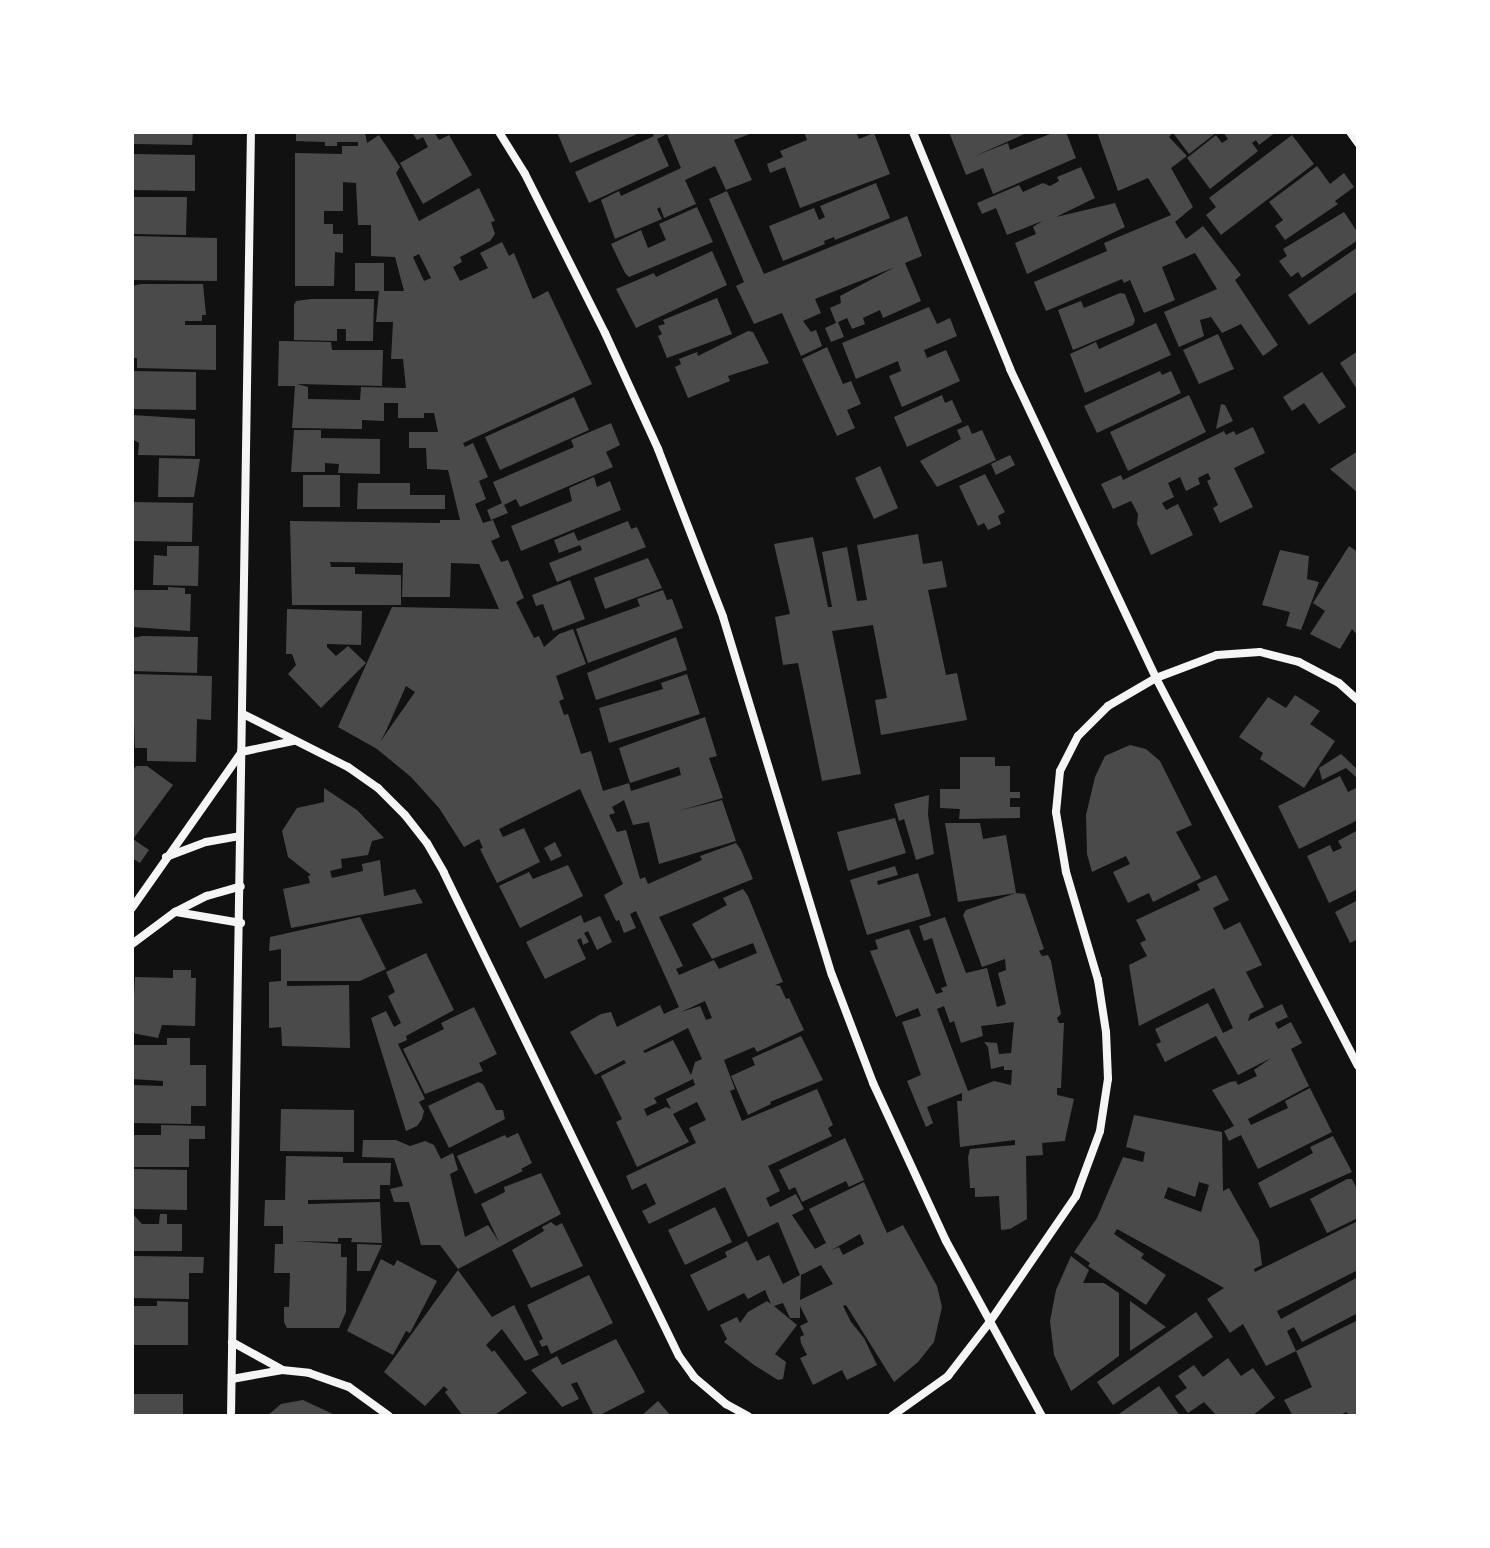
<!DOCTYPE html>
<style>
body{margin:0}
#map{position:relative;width:1490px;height:1548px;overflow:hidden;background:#111;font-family:Literata,serif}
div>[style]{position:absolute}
.building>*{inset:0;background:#4a4a4a}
.minor>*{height:8px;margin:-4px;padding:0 4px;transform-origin:4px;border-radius:4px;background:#f5f5f5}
span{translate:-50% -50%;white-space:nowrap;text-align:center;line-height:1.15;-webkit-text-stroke:8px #fff;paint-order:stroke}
.frame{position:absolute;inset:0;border:134px solid #fff;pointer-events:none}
</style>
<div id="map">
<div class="building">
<div style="clip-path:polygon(134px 132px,193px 132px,192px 145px,134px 144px)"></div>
<div style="clip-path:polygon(evenodd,296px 132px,365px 132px,367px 143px,379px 135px,400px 167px,396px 173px,419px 221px,479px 188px,495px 221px,491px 222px,495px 234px,490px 241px,460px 257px,462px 262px,453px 267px,460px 281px,488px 268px,480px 253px,502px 242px,509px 256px,514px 253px,533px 299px,548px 291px,592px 384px,463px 443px,465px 447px,473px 443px,488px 477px,479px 481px,486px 499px,475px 504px,483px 523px,493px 520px,500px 537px,491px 541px,501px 562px,508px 560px,524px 598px,516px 602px,534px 638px,539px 636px,544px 647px,559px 634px,573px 629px,586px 664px,556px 676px,564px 699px,559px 701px,564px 715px,568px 714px,581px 754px,591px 751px,603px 791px,629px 783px,631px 791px,681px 775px,679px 767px,630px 783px,619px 748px,705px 717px,717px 756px,709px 758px,723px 798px,678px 811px,722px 800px,736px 841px,659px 864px,649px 822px,633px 825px,624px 800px,612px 807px,615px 813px,609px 815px,617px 832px,626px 830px,640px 879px,645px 877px,648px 884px,702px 860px,700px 856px,736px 843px,741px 850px,753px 879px,659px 917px,683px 966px,676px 969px,679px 975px,714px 960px,719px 969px,757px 953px,753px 943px,712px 959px,692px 924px,727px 905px,723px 898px,743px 889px,748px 896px,783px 982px,775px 985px,780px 986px,786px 999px,789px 998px,804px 1030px,757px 1052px,754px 1047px,724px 1060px,735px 1089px,730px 1091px,742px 1121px,817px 1089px,833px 1125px,828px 1128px,832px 1136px,768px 1166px,780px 1191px,766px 1198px,770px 1207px,796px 1194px,804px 1209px,792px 1215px,815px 1249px,826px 1243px,809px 1209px,864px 1182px,887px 1233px,903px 1225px,937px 1286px,942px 1307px,934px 1342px,918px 1362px,894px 1382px,846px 1305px,843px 1306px,851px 1322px,864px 1338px,877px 1365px,847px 1380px,842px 1370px,813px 1385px,800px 1358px,807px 1355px,801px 1343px,800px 1337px,804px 1335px,800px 1326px,808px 1322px,800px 1306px,800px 1318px,790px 1318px,783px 1303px,774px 1306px,797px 1325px,775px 1354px,786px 1362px,783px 1379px,778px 1380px,754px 1365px,724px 1342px,727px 1339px,720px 1325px,737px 1317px,740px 1323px,748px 1312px,767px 1301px,771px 1304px,765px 1290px,748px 1299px,744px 1293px,708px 1311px,690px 1275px,727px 1257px,725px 1252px,747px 1241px,757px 1261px,769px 1255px,783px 1284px,800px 1275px,778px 1222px,748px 1237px,725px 1187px,649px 1224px,642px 1211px,656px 1204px,646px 1183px,632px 1190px,626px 1176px,696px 1143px,689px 1128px,706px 1120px,697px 1102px,673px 1114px,689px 1142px,637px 1167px,616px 1122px,622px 1119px,601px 1076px,626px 1063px,624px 1060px,595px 1075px,570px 1032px,601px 1014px,611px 1012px,617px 1027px,660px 1005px,664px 1014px,679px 1007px,636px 911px,630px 914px,636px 928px,624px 933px,619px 920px,616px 921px,604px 895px,623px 884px,580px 789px,499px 829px,503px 837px,524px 828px,540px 862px,497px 883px,480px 849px,483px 848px,479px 839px,464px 847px,439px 808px,411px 777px,377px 749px,338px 727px,392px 607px,499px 609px,479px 564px,451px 563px,450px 597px,402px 597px,403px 563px,330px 562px,331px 567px,355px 567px,355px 574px,401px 575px,401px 605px,292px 605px,290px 521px,440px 523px,440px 520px,460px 520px,448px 470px,427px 469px,426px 448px,409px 448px,409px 432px,438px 432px,434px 413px,424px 413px,424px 418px,398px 418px,398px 403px,384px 403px,384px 421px,362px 420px,362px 429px,292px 428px,295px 386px,278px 386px,279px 341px,331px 342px,332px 350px,383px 350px,382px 386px,297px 384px,308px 387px,308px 399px,360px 400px,361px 387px,406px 388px,403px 359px,391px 359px,393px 322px,376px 322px,379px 291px,355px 291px,355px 263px,384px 263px,384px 291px,404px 291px,395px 257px,371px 256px,371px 225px,358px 225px,356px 183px,343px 182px,343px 211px,324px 211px,324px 224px,333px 224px,333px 234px,343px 234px,343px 253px,335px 252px,334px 286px,295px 286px,295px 153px,342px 154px,342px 146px,358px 146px,358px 142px,337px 142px,337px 146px,325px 146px,325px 142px,296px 141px,296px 132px,419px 254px,431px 278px,424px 281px,413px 257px,419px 254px,296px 132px,406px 686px,415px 692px,380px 742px,386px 731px,406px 686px,296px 132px,705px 1001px,712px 1018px,706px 1020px,700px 1006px,681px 1012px,705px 1001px,296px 132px,688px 1028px,702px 1059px,695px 1062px,691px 1075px,673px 1040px,645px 1053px,643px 1051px,688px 1028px,296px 132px,693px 1079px,695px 1085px,666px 1099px,671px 1109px,666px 1107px,647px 1116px,644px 1109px,657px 1103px,654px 1098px,693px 1079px,296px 132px,860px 1234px,864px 1244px,843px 1255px,839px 1247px,830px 1251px,860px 1234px,296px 132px,821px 1265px,833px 1284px,800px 1300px,801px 1275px,821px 1265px)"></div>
<div style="clip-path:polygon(412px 132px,434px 132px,439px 140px,449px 135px,472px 175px,423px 204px,400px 163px,428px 147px,423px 137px,417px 140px)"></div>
<div style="clip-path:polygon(557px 132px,642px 132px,570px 163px)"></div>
<div style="clip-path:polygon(652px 132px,755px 132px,734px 140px,752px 180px,726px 190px,715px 166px,685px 180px,696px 204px,664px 218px,660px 207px,657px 209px,662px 219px,615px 239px,601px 200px,619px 191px,621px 196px,681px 168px,667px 134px,657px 139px,669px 166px,589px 203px,575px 172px,654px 136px)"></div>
<div style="clip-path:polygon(804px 132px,856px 132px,859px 139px,874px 133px,890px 174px,800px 208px,785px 167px,770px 173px,767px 164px,783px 157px,780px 151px,807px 140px)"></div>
<div style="clip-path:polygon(949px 132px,1029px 132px,975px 156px,1008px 143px,1010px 150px,1055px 132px,1066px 132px,1076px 158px,993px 194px,983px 168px,966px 175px)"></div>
<div style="clip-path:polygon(1097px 132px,1217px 132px,1189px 154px,1173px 133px,1169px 137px,1187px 156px,1171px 168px,1193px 207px,1175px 222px,1186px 239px,1203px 226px,1241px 275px,1235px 280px,1278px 345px,1263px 356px,1241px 324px,1222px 333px,1211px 317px,1200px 320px,1204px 336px,1179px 347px,1164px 312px,1217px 289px,1195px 253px,1162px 267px,1175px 300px,1144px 313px,1130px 280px,1124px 283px,1122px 279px,1046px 311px,1034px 282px,1107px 251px,1104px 243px,1171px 215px,1148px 178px,1118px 191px)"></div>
<div style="clip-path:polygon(1223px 132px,1276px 132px,1259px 145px,1256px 140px,1252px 143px,1258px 151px,1210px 189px,1187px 158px,1216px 135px,1222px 143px,1228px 139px)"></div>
<div style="clip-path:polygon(1292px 135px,1314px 164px,1221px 235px,1206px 215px,1216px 207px,1209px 198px)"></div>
<div style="clip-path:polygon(132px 154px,195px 155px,195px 191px,132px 190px)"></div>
<div style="clip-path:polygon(1317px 166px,1330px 184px,1344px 173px,1354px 187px,1335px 201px,1338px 204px,1285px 240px,1275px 226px,1283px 220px,1269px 202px)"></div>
<div style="clip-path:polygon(1081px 167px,1095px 198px,1056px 217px,1115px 203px,1125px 227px,1027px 274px,1015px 243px,1036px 234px,1033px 227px,1042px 221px,1007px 235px,996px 208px,982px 214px,977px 203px,1019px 185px,1023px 192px,1043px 183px,1050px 186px,1059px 181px,1057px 177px)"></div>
<div style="clip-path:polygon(876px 183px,890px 218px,835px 240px,834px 237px,824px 241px,825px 244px,783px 261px,769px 226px,814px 208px,819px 220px,825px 217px,820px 206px)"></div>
<div style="clip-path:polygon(727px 191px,764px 274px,907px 216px,922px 256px,905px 263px,921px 301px,883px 318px,880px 310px,863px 318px,865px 324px,852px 329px,847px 318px,836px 323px,830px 308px,841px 303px,840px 296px,895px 267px,815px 299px,821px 313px,803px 321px,811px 332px,816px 330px,822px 346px,801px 356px,782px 313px,754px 324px,736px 286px,744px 282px,709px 199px)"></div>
<div style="clip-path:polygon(132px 197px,187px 197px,186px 235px,132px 234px)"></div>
<div style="clip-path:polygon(697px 207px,713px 242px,629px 277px,625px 273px,611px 244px,641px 230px,648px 248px,666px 240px,659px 224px)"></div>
<div style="clip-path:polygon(1344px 212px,1358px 233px,1358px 240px,1302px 278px,1298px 272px,1291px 277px,1279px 261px,1287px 256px,1283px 249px)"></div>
<div style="clip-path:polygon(132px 236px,217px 238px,217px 281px,132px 280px)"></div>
<div style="clip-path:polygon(1358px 247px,1358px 291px,1309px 325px,1288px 295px)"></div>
<div style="clip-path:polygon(712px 251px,727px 285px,636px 328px,616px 289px,654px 273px,656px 277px)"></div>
<div style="clip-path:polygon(141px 284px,203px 284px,206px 315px,202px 315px,202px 321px,185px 321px,185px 325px,216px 325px,216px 370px,137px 368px,137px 358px,132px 358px,132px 286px)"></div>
<div style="clip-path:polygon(1120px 293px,1125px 294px,1135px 320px,1133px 325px,1073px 350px,1058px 310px,1081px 301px,1084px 308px)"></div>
<div style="clip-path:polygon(717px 298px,732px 334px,667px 358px,658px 336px,662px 334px,658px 326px,665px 324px,663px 320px)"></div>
<div style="clip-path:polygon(311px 299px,374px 299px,373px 341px,346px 341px,346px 329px,337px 329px,337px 341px,294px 340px,294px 305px,296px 301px)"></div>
<div style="clip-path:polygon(929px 307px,937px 324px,950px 318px,957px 336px,924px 350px,927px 358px,946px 350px,960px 381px,902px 407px,889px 376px,901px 371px,898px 361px,856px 379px,842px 343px)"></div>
<div style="clip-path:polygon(838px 322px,844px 337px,831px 342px,825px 328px)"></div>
<div style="clip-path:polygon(1156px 323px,1171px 355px,1085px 393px,1070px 354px,1096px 342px,1099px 349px)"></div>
<div style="clip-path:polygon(748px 331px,753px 332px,769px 363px,728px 376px,730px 381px,688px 398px,675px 367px,681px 364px,679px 359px,697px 352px,698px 356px)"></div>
<div style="clip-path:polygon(1218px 334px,1234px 369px,1199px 384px,1183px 350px)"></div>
<div style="clip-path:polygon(827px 347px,843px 384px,851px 381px,861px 404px,847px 410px,855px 428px,837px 436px,802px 359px)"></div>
<div style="clip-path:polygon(1358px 351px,1358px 391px,1340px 363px)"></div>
<div style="clip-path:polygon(132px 371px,196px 372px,196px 410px,132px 409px)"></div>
<div style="clip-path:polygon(1160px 371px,1162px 375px,1171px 371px,1181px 393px,1097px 433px,1084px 406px)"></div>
<div style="clip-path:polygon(1322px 372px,1346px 407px,1319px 424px,1304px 403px,1292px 411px,1283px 397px)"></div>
<div style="clip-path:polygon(942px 395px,945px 403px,952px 400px,962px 422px,907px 447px,894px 417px)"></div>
<div style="clip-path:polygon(1189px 395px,1206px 432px,1128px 471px,1110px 432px)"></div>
<div style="clip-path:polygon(574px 397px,589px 430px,500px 470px,485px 437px)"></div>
<div style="clip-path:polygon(1221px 404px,1225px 405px,1233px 421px,1216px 429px)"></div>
<div style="clip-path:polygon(132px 415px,195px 419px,195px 456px,138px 455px,139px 443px,132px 439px)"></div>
<div style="clip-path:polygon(611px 423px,620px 445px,606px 452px,613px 467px,520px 507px,516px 499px,504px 505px,508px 513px,491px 520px,487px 510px,502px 503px,493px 482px,574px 447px,571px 440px)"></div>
<div style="clip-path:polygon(968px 425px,972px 434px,982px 430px,996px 460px,937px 487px,920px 461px,961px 439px,957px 430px)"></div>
<div style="clip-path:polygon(1253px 427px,1265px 453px,1234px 468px,1253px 507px,1220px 523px,1213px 508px,1218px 505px,1207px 481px,1211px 479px,1208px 473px,1198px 478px,1200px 484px,1186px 491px,1180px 477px,1168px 483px,1174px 497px,1162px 503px,1166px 510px,1178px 504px,1193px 535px,1151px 555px,1137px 524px,1138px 514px,1131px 501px,1113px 509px,1101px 484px,1121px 475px,1123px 480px,1224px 431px,1226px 435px,1234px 431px,1236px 435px)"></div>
<div style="clip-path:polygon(294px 430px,321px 430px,321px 438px,380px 439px,380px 474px,338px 473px,339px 464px,325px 463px,325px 472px,291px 472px)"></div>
<div style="clip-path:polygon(1358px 451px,1358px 493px,1330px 469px)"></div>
<div style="clip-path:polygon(1010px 455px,1015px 465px,996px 475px,991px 464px)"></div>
<div style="clip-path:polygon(159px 458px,200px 459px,194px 497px,158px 497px)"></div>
<div style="clip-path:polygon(880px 466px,898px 508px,874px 519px,855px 478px)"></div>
<div style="clip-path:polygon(985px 474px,1005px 512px,998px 516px,1001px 524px,988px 530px,984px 523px,978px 526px,959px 486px)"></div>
<div style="clip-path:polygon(303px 475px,340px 475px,340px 507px,303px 507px)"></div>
<div style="clip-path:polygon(594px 477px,597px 487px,610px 481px,621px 510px,521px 551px,511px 526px,572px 501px,569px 488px)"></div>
<div style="clip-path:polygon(358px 483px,410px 483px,410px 495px,445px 495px,445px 509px,357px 509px)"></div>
<div style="clip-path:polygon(132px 502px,193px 503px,192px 542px,132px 541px)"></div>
<div style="clip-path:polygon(628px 521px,631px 529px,637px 527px,646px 547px,557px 582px,549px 563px,582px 550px,580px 545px,559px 553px,554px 540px,574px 532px,578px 541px)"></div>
<div style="clip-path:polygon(918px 534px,923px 564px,942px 561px,947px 587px,928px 590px,946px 675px,957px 673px,967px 720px,881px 735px,875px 700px,887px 698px,873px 625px,832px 631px,861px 774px,822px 781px,798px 663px,783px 665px,775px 617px,790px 614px,774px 544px,813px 537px,828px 607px,832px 607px,822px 552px,847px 547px,857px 601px,867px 600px,857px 545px)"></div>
<div style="clip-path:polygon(167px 546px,199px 546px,198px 586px,153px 585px,154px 555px,167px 556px)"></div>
<div style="clip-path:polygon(1349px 546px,1358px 552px,1358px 636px,1352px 629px,1340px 649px,1310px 634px,1325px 611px,1313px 603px)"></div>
<div style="clip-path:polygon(1280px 550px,1309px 556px,1307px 579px,1319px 582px,1301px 630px,1286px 626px,1290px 612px,1262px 605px)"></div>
<div style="clip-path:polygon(648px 558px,662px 588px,605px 609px,594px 578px)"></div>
<div style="clip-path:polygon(570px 580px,585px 619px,553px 631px,543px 604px,536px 606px,532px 595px)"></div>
<div style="clip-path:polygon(168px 587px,185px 588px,185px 594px,191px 594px,190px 631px,132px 627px,132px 590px,168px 590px)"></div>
<div style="clip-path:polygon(663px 590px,667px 600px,672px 599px,683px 628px,588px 663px,576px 629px,640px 606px,637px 599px)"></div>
<div style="clip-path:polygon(287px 609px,362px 611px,361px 645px,327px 644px,327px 647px,336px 656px,348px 646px,366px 663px,321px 708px,288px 674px,296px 665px,292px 654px,286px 654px)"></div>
<div style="clip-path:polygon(143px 636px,198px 637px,197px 673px,132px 671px,132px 638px)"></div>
<div style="clip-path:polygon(676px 637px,687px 670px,596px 700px,587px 673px)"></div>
<div style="clip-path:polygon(132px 674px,212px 676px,211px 720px,197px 719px,196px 762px,147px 761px,147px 748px,135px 748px)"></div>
<div style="clip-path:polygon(687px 674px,700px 714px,609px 743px,599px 708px,663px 689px,661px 683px)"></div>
<div style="clip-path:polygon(1295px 695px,1320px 711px,1310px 724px,1335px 741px,1304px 788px,1260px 759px,1263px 753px,1239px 737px,1268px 697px,1286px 708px)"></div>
<div style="clip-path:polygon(1130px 745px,1146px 749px,1160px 761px,1192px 825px,1176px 832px,1201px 878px,1153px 902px,1149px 893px,1128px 903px,1113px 872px,1130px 864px,1126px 856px,1092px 872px,1087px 854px,1086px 815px,1095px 777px,1105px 756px)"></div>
<div style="clip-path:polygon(1341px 754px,1358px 770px,1358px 779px,1346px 768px,1322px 780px,1319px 768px)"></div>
<div style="clip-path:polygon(960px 757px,995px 757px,995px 766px,1010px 766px,1010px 792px,1020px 792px,1020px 798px,1010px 798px,1010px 807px,1020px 807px,1020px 818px,959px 819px,960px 809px,940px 808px,940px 789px,960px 789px)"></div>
<div style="clip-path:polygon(136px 766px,147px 766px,173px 785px,133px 839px,149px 850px,140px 863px,132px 858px,132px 772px)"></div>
<div style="clip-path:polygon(1340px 776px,1348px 792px,1358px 787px,1358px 820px,1299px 849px,1278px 806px)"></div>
<div style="clip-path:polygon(324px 788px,357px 810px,384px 838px,372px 841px,368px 855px,341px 859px,342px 868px,330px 871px,332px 878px,363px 871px,362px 864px,380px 860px,384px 896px,415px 889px,423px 903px,291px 928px,283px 889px,310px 883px,308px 876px,311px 875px,288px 857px,282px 831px,297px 808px,324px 802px)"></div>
<div style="clip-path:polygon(929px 795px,928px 815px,934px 854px,916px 860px,904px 819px,899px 821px,894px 804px)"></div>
<div style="clip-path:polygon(895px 818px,906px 853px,848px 871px,837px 832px)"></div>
<div style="clip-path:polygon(evenodd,945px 823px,980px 823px,983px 839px,1006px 835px,1016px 893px,1025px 894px,1044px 949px,1039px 951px,1042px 956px,1048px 955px,1051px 961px,1061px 1014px,1057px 1018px,1059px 1023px,1064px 1023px,1061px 1088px,1057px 1088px,1057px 1095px,1074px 1099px,1066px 1135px,1065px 1141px,1042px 1143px,1043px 1155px,1026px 1156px,1027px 1219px,1010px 1229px,1001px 1230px,999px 1196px,975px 1197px,975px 1188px,970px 1188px,968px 1157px,970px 1149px,1015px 1145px,1015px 1140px,960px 1147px,957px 1101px,962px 1101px,962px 1093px,927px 1107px,933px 1123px,926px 1127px,907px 1081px,921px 1075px,902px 1022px,921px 1016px,918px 1008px,896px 1017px,870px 951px,878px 949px,875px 940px,909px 929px,936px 994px,943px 992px,941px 988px,947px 986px,932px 938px,924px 941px,919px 926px,945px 917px,966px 973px,987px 968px,997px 1007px,1006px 1004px,998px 973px,1006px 970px,1005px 959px,982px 967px,963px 915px,966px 910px,1016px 893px,958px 902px,945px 823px,944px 1006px,950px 1023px,954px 1021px,961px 1043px,983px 1036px,981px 1026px,1014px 1022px,1011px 1053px,999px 1054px,997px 1043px,984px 1042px,988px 1047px,991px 1069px,1004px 1066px,1004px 1070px,1012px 1070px,1011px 1085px,994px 1081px,968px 1091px,937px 1009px,944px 1006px)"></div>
<div style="clip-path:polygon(1358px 830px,1358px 889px,1329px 903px,1307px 856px,1330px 845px,1333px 852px,1342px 848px,1338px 841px)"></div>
<div style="clip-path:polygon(555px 842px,562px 856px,551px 861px,544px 848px)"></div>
<div style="clip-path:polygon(568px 865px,583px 896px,520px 928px,499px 886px,529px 872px,533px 879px)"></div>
<div style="clip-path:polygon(895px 866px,898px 875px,877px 881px,878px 885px,918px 873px,931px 916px,867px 935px,850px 880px)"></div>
<div style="clip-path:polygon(1216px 875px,1229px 900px,1213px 908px,1224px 930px,1240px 922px,1262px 965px,1246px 972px,1264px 1007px,1250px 1014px,1248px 1021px,1282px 1004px,1288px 1017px,1275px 1023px,1278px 1029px,1291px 1022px,1302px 1043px,1291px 1049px,1309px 1086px,1248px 1119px,1251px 1125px,1288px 1108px,1285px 1101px,1310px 1088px,1332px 1132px,1258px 1169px,1241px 1135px,1229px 1141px,1224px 1131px,1234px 1126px,1212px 1090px,1230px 1082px,1236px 1081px,1238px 1085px,1257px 1076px,1254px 1070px,1271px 1058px,1238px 1075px,1216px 1036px,1165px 1062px,1156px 1044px,1161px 1042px,1155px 1029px,1208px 1003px,1223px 1033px,1233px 1028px,1214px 988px,1139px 1026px,1129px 965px,1147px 956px,1140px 943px,1146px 940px,1136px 920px,1200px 890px,1197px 884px)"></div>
<div style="clip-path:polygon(1358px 900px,1358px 939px,1350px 943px,1335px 912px)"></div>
<div style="clip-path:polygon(581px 915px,584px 923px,600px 916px,612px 942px,597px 950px,588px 931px,584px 933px,589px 942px,583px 945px,581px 938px,577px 940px,586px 959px,545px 979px,526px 942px)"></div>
<div style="clip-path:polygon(360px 917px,386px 969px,360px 981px,287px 981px,287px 986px,349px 985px,350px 1048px,282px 1046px,281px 1027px,269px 1028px,269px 982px,281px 981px,281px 949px,269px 951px,270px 937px)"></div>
<div style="clip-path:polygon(426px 953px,454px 1010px,406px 1036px,407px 1040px,398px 1044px,425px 1099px,419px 1102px,424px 1111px,422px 1119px,417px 1126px,406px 1131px,371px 1018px,386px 1011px,394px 1027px,401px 1023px,388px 996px,395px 992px,386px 972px)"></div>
<div style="clip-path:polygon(173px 970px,191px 970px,191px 978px,196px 978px,195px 1026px,162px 1025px,158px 1038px,132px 1033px,135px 977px,173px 978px)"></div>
<div style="clip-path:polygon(474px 1007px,497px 1054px,479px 1063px,483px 1071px,425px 1094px,403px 1049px,444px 1029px,441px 1023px)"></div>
<div style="clip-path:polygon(801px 1036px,823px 1080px,770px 1102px,771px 1104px,748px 1115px,731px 1076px,755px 1065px,752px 1058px)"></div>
<div style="clip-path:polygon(167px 1038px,190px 1038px,190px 1065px,206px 1065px,206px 1106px,191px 1106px,191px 1124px,132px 1123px,132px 1085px,163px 1086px,163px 1081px,179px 1082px,132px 1079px,132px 1045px,167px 1045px)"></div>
<div style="clip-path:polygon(478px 1082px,483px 1084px,496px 1110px,503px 1110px,505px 1119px,449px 1148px,428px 1106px)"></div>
<div style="clip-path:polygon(281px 1109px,354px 1110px,354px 1152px,280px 1151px)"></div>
<div style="clip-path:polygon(evenodd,1134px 1115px,1222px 1132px,1223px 1191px,1229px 1188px,1259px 1241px,1262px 1265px,1254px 1269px,1255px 1272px,1358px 1221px,1358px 1270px,1277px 1311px,1281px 1319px,1358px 1277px,1358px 1313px,1302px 1342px,1294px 1327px,1287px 1331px,1296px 1351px,1266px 1366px,1243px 1324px,1230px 1333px,1207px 1299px,1224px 1288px,1117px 1229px,1114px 1234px,1144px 1254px,1141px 1258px,1166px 1275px,1146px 1305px,1088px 1266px,1090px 1263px,1074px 1252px,1097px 1218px,1123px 1157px,1143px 1162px,1145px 1152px,1126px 1147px,1134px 1115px,1199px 1182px,1209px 1185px,1201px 1212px,1164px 1198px,1168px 1187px,1195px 1197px,1199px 1182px)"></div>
<div style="clip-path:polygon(161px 1125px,205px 1126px,205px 1139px,189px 1139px,189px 1167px,132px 1167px,132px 1135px,161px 1135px)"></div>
<div style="clip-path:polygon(518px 1133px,532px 1163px,521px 1169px,523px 1171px,475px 1194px,457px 1156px,505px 1135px,507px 1138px)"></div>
<div style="clip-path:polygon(1333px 1136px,1352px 1172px,1270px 1208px,1258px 1183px,1313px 1153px,1310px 1147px)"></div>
<div style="clip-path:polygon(845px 1138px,864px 1180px,849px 1187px,846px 1181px,802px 1202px,795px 1187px,789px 1190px,779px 1170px)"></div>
<div style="clip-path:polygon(363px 1140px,396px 1140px,410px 1146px,425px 1141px,434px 1145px,441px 1159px,453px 1153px,458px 1170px,450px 1174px,465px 1237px,488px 1225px,499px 1242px,481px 1204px,505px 1192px,504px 1187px,541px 1173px,561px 1214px,458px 1269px,440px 1245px,421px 1245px,409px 1202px,394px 1202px,390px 1189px,403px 1186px,394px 1158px,362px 1157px)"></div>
<div style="clip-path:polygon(286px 1156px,343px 1157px,343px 1163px,391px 1163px,390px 1185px,380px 1185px,380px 1199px,308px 1200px,308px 1204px,380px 1202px,382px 1243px,351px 1242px,352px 1238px,338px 1238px,338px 1242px,293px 1241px,341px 1244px,341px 1257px,347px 1257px,346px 1312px,339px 1328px,287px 1328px,284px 1322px,284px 1307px,289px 1307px,290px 1273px,274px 1273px,275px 1244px,283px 1244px,283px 1226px,264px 1226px,265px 1200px,285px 1200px)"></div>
<div style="clip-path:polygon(132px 1169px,187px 1170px,187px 1210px,132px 1209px)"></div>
<div style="clip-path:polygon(1347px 1179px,1352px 1179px,1358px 1191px,1358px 1218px,1327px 1233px,1310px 1199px)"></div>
<div style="clip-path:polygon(715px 1207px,732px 1242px,685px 1265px,668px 1230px)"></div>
<div style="clip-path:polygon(132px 1213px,142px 1224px,159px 1224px,160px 1214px,167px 1214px,167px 1224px,182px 1224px,182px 1251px,132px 1251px)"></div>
<div style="clip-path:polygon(551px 1222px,556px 1226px,562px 1223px,583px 1266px,531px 1288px,512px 1250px,544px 1231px,542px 1227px)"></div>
<div style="clip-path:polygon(357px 1244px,382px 1245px,370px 1271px,357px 1271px)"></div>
<div style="clip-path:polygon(132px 1256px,204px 1257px,203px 1273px,189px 1273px,189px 1299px,132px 1298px)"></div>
<div style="clip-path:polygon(1071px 1256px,1089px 1270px,1083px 1283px,1104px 1283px,1119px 1293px,1119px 1356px,1071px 1391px,1054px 1355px,1050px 1321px,1056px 1290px)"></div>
<div style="clip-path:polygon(381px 1259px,394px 1266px,397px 1260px,437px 1281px,410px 1333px,406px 1331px,393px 1355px,347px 1331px)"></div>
<div style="clip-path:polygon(458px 1270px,492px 1317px,514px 1305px,539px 1355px,525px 1361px,502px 1329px,486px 1345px,492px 1352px,494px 1350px,527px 1393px,493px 1416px,463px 1416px,445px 1392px,448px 1390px,444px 1386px,425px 1406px,384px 1372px)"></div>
<div style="clip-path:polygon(589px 1275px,613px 1323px,551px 1354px,547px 1345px,542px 1347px,539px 1341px,543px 1339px,527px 1305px)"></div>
<div style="clip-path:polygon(157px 1301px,188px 1302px,188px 1345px,132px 1345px,132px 1306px,157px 1306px)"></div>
<div style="clip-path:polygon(1130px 1301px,1166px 1327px,1130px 1351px)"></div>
<div style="clip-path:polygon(1196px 1312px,1213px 1337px,1113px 1405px,1097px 1382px)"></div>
<div style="clip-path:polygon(1358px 1320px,1358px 1416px,1348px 1416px,1347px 1412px,1337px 1416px,1293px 1416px,1284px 1400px,1312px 1387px,1296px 1351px)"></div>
<div style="clip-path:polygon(616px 1339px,645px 1392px,598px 1416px,594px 1416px,577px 1382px,571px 1384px,579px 1399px,562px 1407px,531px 1370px,557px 1356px,562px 1365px)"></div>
<div style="clip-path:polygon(1228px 1358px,1241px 1376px,1253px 1368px,1275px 1398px,1252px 1416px,1217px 1416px,1204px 1402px,1188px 1413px,1175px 1396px,1187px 1388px,1178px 1376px,1194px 1365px,1203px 1377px)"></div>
<div style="clip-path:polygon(1159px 1386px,1180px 1416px,1116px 1416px)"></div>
<div style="clip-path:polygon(132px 1394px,183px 1394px,183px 1416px,132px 1416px)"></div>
<div style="clip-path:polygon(303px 1400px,337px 1416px,267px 1416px,281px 1404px)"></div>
<div style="clip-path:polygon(658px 1401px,671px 1416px,641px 1416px)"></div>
</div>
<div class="minor">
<div style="left:499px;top:132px;width:49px;rotate:58.2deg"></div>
<div style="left:525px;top:174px;width:178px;rotate:63.3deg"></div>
<div style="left:605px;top:333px;width:128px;rotate:65.4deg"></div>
<div style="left:658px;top:449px;width:180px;rotate:68.8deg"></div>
<div style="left:723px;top:617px;width:374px;rotate:73.1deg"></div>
<div style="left:832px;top:975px;width:116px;rotate:69.2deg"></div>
<div style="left:873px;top:1083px;width:174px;rotate:65.2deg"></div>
<div style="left:946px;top:1241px;width:200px;rotate:61.3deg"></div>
<div style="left:913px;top:132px;width:256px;rotate:67.7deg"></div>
<div style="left:1010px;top:369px;width:342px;rotate:64.7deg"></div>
<div style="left:1156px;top:678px;width:437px;rotate:62.5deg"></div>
<div style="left:1350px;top:132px;width:14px;rotate:54deg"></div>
<div style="left:243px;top:714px;width:118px;rotate:26.8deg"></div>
<div style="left:348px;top:767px;width:37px;rotate:35deg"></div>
<div style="left:378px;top:788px;width:38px;rotate:45deg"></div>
<div style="left:405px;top:815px;width:36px;rotate:52deg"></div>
<div style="left:427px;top:843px;width:34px;rotate:60deg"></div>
<div style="left:444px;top:873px;width:537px;rotate:64.06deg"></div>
<div style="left:679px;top:1356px;width:26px;rotate:54deg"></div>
<div style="left:694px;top:1377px;width:42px;rotate:40.2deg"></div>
<div style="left:726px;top:1404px;width:25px;rotate:29deg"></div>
<div style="left:241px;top:752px;width:53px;rotate:-11.9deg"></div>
<div style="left:166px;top:857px;width:43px;rotate:-20.6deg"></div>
<div style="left:206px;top:842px;width:34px;rotate:-10deg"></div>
<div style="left:132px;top:908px;width:189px;rotate:-54.9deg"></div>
<div style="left:176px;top:912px;width:66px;rotate:9.6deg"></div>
<div style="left:132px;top:944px;width:54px;rotate:-36.7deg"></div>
<div style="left:175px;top:912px;width:36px;rotate:-27deg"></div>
<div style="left:207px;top:896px;width:35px;rotate:-16deg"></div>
<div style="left:232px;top:1342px;width:56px;rotate:28.9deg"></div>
<div style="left:232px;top:1379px;width:51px;rotate:-10.2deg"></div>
<div style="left:282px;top:1370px;width:27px;rotate:6deg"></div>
<div style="left:309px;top:1373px;width:42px;rotate:19.3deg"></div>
<div style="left:349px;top:1387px;width:49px;rotate:35.9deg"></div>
<div style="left:231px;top:1416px;width:1284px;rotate:-89.11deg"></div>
<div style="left:892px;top:1416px;width:69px;rotate:-35.5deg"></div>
<div style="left:948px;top:1376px;width:67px;rotate:-52.3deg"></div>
<div style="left:989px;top:1323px;width:154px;rotate:-55.6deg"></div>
<div style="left:1076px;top:1196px;width:69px;rotate:-69.7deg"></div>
<div style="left:1100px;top:1131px;width:53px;rotate:-81.3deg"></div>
<div style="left:1108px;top:1079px;width:47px;rotate:-92.4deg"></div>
<div style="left:1106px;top:1032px;width:53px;rotate:-98.7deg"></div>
<div style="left:1098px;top:980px;width:113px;rotate:-106.5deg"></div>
<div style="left:1066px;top:872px;width:61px;rotate:-99.5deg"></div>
<div style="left:1056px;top:812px;width:41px;rotate:-84.4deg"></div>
<div style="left:1060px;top:771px;width:39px;rotate:-63deg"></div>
<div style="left:1078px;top:736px;width:42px;rotate:-45deg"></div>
<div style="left:1108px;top:706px;width:56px;rotate:-30.3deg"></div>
<div style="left:1156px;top:678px;width:65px;rotate:-20.7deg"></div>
<div style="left:1217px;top:655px;width:43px;rotate:-4deg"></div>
<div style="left:1260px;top:652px;width:40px;rotate:14.4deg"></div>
<div style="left:1299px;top:662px;width:45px;rotate:27.7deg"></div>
<div style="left:1339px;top:683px;width:25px;rotate:42deg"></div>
</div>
<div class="frame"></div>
</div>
